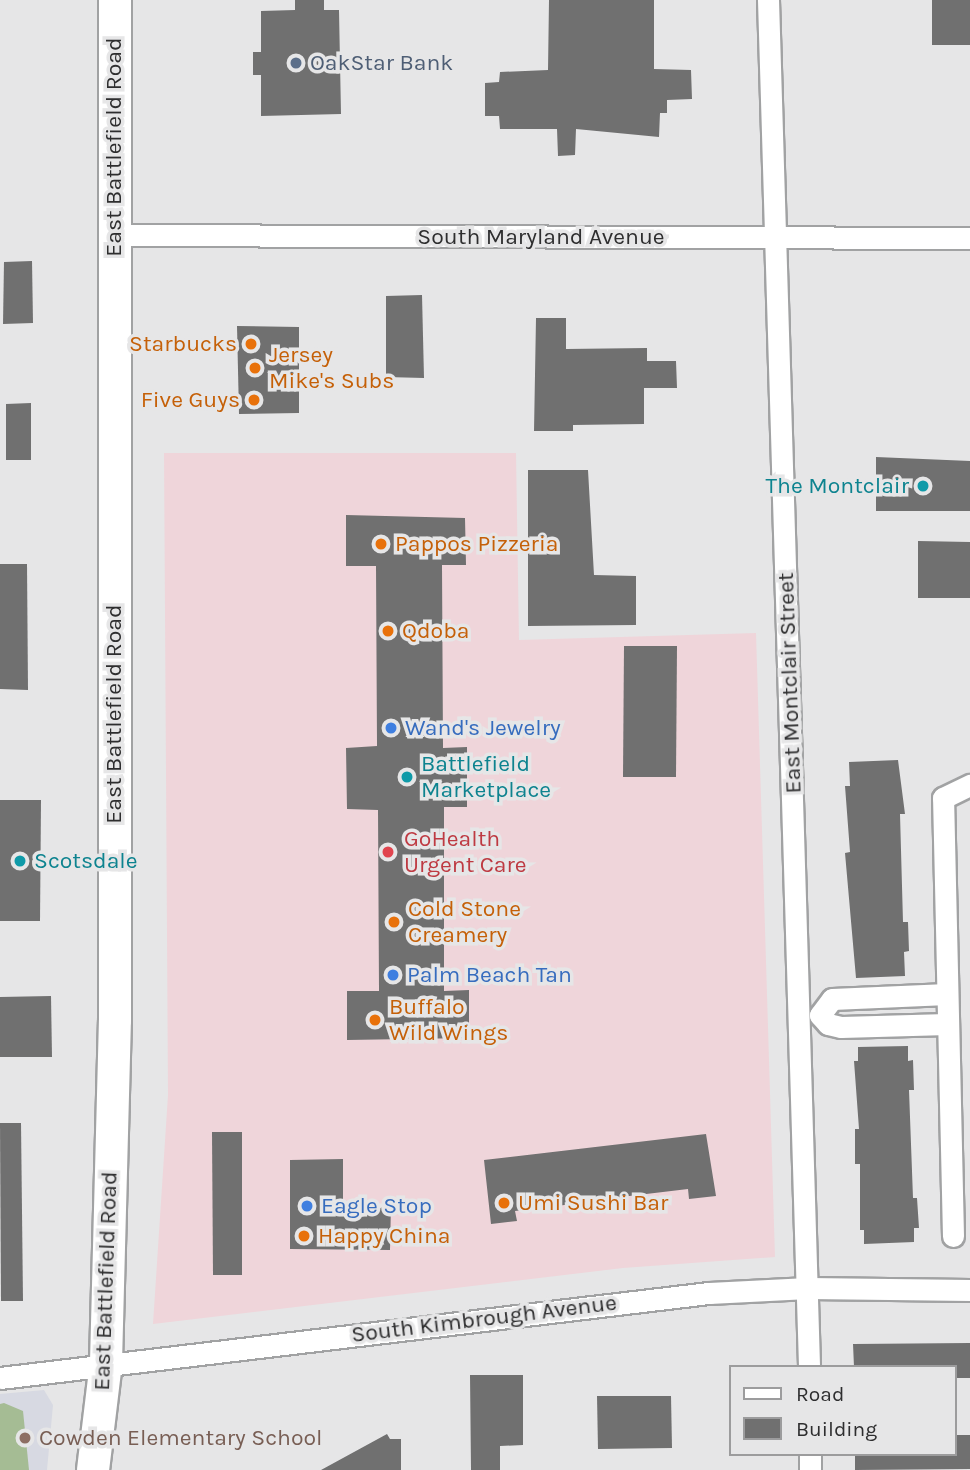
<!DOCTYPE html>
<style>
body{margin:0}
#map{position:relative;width:970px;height:1470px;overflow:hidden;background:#e6e6e7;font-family:Karla,sans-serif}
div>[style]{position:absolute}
.commercial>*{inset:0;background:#efd5da}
.built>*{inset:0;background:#d7d9e2}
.green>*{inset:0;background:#a5bc94}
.building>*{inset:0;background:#707070}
.roads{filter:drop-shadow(2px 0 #a1a2a3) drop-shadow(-2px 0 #a1a2a3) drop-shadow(0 2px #a1a2a3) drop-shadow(0 -2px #a1a2a3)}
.street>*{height:21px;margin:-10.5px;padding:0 10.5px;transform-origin:10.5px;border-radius:10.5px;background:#fff}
.primary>*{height:32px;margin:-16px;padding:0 16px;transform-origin:16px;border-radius:16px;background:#fff}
.dots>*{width:19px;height:19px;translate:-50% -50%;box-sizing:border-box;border:4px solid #e6e6e7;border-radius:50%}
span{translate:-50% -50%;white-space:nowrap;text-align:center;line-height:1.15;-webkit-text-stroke:7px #e6e6e7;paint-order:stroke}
.service-label{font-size:23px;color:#4e5e75}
.left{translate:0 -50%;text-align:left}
.street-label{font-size:23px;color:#2e2e2f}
.food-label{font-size:23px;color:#c56008}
.right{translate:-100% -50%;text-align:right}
.culture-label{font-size:23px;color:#0d838f}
.shop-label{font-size:23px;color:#366cbe}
.health-label{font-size:23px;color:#be3a42}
.education-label{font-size:23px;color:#785e54}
.legend{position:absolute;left:729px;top:1365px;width:228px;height:91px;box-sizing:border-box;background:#e6e6e7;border:2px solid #9c9c9d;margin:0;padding:9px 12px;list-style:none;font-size:21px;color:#2e2e2f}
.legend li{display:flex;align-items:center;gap:14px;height:35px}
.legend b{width:35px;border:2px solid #9c9c9d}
</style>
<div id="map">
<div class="commercial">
<div style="clip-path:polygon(164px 453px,516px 453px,519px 640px,756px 633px,775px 1257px,623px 1268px,153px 1324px,168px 1095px)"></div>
</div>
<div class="built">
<div style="clip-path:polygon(44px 1390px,53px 1405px,47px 1470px,0 1470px,0 1394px)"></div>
</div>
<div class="green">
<div style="clip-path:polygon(4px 1403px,23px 1411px,29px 1470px,0 1470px,0 1404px)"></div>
</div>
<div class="building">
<div style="clip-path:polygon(295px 0,324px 0,324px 10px,339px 10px,341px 114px,261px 116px,261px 75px,253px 75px,253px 52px,261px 52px,261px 11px,295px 10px)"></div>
<div style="clip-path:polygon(549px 0,654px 0,654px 69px,691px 70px,692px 99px,667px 100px,667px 113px,660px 113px,659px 137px,576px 129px,575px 155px,558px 156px,557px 129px,500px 129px,499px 116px,485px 116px,485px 83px,499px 82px,500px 72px,548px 70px)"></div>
<div style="clip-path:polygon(932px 0,970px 0,970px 45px,932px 45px)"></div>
<div style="clip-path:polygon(32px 261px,33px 323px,3px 324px,4px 262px)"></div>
<div style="clip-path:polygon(422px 295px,424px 378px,386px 377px,386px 296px)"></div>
<div style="clip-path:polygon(536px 318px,566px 318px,566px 349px,647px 348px,647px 361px,676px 361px,677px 388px,644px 388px,644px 424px,573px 425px,573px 431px,534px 431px)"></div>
<div style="clip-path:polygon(237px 326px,299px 327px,299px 413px,239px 414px)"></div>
<div style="clip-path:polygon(31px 403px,31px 460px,6px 460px,6px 404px)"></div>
<div style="clip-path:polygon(876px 457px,970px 461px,970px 511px,876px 511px)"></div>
<div style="clip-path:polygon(528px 470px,588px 470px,594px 575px,636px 576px,636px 625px,528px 626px)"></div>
<div style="clip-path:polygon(346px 515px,465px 518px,466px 565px,442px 565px,443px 748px,467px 747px,467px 807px,444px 807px,444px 991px,469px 990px,469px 1038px,347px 1040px,347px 991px,379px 991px,378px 810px,347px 809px,346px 748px,377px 746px,376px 566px,346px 566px)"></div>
<div style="clip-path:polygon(918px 541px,970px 542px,970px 598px,918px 598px)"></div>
<div style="clip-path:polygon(0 564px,27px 564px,28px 690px,0 689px)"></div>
<div style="clip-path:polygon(624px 646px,677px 646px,676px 777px,623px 777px)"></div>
<div style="clip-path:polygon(898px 760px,905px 814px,900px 814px,903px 922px,908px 922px,909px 951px,904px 952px,905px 976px,856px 978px,845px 853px,850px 852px,845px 786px,850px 786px,849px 762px)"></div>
<div style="clip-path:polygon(0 800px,41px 800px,40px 921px,0 921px)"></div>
<div style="clip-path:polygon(51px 996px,52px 1057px,0 1057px,0 997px)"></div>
<div style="clip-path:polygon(908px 1046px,908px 1061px,913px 1060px,914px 1090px,909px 1090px,913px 1198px,917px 1198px,919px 1228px,914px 1228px,914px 1242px,864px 1244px,864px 1230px,860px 1230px,860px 1164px,855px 1164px,855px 1129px,859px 1129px,854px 1061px,858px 1061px,858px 1047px)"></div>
<div style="clip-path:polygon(0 1123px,21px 1123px,23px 1301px,1px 1301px)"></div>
<div style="clip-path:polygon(212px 1132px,242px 1132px,242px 1275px,213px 1275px)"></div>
<div style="clip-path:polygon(706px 1134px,716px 1196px,689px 1199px,688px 1189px,621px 1197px,622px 1207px,583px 1212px,581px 1203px,515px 1211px,517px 1221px,491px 1224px,484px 1160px)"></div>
<div style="clip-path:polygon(343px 1159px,343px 1204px,391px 1204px,390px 1250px,290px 1249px,290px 1160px)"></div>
<div style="clip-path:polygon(970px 1343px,970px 1378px,954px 1378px,954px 1367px,854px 1367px,853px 1344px)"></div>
<div style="clip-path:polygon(470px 1375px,523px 1375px,523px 1445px,500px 1446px,500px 1470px,471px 1470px)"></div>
<div style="clip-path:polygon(597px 1396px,671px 1396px,672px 1448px,598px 1449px)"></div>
<div style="clip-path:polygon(387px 1434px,390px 1439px,401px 1439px,401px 1470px,321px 1470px)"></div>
<div style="clip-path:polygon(954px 1435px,970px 1435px,970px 1469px,855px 1470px,855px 1454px,954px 1454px)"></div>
</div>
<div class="roads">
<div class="street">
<div style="left:768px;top:0;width:1368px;rotate:88.28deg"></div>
<div style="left:113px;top:235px;width:857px;rotate:0.2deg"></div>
<div style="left:820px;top:1015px;width:20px;rotate:-53deg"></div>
<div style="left:832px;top:999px;width:115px;rotate:-2.5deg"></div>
<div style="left:820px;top:1015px;width:12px;rotate:48deg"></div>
<div style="left:828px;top:1024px;width:13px;rotate:13deg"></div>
<div style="left:841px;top:1027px;width:106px;rotate:-1.6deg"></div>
<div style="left:953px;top:1236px;width:438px;rotate:-91.3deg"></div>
<div style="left:943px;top:798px;width:30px;rotate:-26deg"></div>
<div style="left:0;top:1378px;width:714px;rotate:-6.84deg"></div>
<div style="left:709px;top:1293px;width:99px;rotate:-2.9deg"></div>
<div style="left:808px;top:1288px;width:162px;rotate:0.7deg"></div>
<div style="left:810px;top:1454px;width:16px;rotate:90deg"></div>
</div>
<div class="primary">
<div style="left:93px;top:1470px;width:109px;rotate:-83.1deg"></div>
<div style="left:106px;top:1362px;width:342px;rotate:-88.5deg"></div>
<div style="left:115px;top:1020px;width:1020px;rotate:-90deg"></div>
</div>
</div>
<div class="dots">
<div style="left:296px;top:63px;background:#5c6f8a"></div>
<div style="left:251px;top:344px;background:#e8710a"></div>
<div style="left:255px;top:368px;background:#e8710a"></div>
<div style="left:254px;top:400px;background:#e8710a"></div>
<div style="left:923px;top:486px;background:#0f9aa8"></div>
<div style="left:381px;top:544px;background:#e8710a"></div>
<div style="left:388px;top:631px;background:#e8710a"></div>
<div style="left:391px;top:728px;background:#3f7fe0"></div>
<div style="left:407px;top:777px;background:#0f9aa8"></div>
<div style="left:388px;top:852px;background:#e0444e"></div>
<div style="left:20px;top:861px;background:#0f9aa8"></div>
<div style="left:394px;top:922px;background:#e8710a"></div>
<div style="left:393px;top:975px;background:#3f7fe0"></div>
<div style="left:375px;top:1020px;background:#e8710a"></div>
<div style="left:504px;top:1203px;background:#e8710a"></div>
<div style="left:307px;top:1206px;background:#3f7fe0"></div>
<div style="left:304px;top:1236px;background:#e8710a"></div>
<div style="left:25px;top:1438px;background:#8d6e63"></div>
</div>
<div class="service-label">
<span class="left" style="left:310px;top:63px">OakStar Bank</span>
</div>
<div class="street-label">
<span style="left:114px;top:147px;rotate:-90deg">East Battlefield Road</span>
<span style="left:541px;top:237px">South Maryland Avenue</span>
<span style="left:790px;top:683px;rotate:-92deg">East Montclair Street</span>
<span style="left:114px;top:714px;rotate:-90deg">East Battlefield Road</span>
<span style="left:106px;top:1281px;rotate:-88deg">East Battlefield Road</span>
<span style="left:484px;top:1319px;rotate:-7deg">South Kimbrough Avenue</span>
</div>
<div class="food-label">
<span class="right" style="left:237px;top:344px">Starbucks</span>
<span class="left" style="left:269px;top:368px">Jersey<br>Mike's Subs</span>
<span class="right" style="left:240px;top:400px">Five Guys</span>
<span class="left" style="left:395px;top:544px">Pappos Pizzeria</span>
<span class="left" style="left:402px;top:631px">Qdoba</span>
<span class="left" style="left:408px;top:922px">Cold Stone<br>Creamery</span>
<span class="left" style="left:389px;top:1020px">Buffalo<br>Wild Wings</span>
<span class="left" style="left:518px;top:1203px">Umi Sushi Bar</span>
<span class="left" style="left:318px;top:1236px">Happy China</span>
</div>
<div class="culture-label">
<span class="right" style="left:909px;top:486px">The Montclair</span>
<span class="left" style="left:421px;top:777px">Battlefield<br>Marketplace</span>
<span class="left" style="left:34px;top:861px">Scotsdale</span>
</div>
<div class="shop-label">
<span class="left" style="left:405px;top:728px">Wand's Jewelry</span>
<span class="left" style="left:407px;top:975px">Palm Beach Tan</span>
<span class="left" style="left:321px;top:1206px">Eagle Stop</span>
</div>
<div class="health-label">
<span class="left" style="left:404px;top:852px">GoHealth<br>Urgent Care</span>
</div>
<div class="education-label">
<span class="left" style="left:39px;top:1438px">Cowden Elementary School</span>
</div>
<ul class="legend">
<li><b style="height:9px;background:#fff"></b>Road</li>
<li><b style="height:19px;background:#707070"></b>Building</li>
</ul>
</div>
